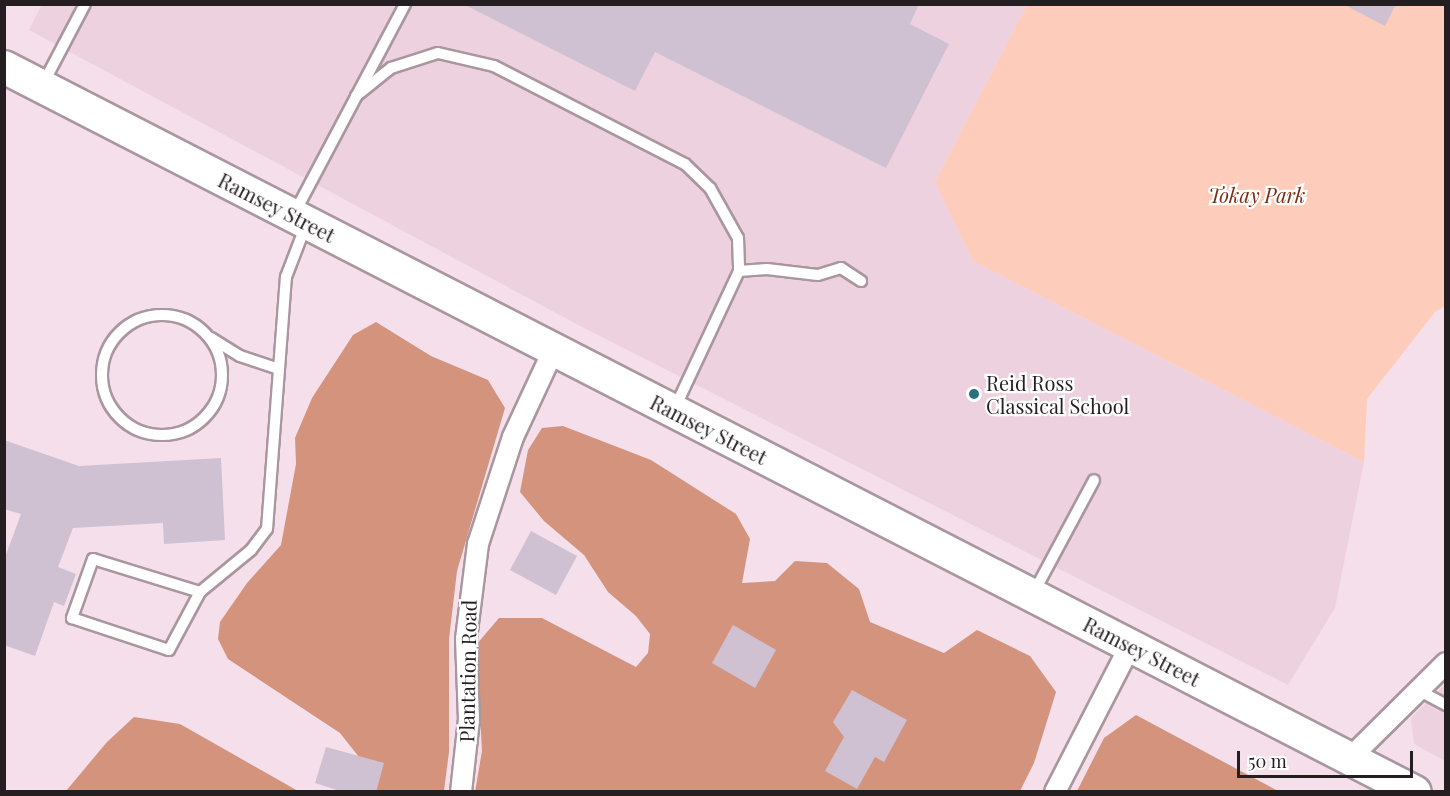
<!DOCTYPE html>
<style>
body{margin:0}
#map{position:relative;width:1450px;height:796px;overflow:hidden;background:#f5dfea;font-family:"Playfair Display",serif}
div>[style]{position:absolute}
.built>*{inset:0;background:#eed1df}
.green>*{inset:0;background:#feccba}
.forest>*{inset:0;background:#d3937d}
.building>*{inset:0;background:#cfc1d1}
.roads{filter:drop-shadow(2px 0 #aa969f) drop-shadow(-2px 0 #aa969f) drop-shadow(0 2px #aa969f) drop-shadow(0 -2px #aa969f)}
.lane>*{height:10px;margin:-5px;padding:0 5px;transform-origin:5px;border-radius:5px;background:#fff}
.lane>.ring{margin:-5px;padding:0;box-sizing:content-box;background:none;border:10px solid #fff;border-radius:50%}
.street>*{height:20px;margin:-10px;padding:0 10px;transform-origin:10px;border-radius:10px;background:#fff}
.primary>*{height:32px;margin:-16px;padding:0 16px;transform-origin:16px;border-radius:16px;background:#fff}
.dots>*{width:16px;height:16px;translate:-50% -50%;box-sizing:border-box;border:3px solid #fff;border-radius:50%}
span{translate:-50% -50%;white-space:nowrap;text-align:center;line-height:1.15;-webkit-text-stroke:4.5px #fff;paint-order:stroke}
.park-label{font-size:20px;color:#7a2d0f;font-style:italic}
.street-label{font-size:20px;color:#251e21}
.poi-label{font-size:20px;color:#251e21}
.left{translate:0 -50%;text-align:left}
.frame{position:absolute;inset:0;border:6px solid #251e21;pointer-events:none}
.scale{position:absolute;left:1237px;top:751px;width:176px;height:27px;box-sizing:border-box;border:3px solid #251e21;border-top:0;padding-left:8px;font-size:18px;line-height:21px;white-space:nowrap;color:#251e21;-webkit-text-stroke:4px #fff;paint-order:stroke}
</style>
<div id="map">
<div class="built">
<div style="clip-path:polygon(42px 4px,1027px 5px,935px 182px,973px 261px,1364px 462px,1335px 608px,1288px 685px,582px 327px,29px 30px)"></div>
<div style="clip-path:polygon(1445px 684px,1445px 761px,1414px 744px,1411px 718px)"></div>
</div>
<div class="green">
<div style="clip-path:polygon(1027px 5px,1445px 5px,1445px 306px,1435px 312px,1367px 399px,1364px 462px,973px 261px,935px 182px)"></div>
</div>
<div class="forest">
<div style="clip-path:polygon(376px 322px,431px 356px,488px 380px,505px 408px,457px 571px,449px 639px,449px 752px,444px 791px,360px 791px,370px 771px,340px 733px,228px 659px,218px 639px,220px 622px,247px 583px,281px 545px,296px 464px,295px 438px,312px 398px,353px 335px)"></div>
<div style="clip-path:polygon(563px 426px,651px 460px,736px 514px,750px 539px,742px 583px,775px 581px,795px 561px,827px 563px,859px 589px,870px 622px,944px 653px,977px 630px,1030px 656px,1056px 692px,1034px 763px,1020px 791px,475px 792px,482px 751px,476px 645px,499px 618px,542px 618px,636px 667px,648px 653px,650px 634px,636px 616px,608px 592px,584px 555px,544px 521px,520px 492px,528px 450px,542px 428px)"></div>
<div style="clip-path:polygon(1136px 715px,1278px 791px,1077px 791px,1104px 738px)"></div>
<div style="clip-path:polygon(134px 717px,180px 724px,298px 791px,66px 791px,107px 742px)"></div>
</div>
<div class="building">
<div style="clip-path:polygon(463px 4px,919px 4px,910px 24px,949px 44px,886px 168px,655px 52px,635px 91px)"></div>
<div style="clip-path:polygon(1343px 4px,1396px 4px,1385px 26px)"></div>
<div style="clip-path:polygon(4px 440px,79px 466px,221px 458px,225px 540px,164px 544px,163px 523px,73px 528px,58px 567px,76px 574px,64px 606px,54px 602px,35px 656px,4px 645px,4px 560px,21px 514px,4px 509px)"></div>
<div style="clip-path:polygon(531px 531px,577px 556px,556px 595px,510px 570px)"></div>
<div style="clip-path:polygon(733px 625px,776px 650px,755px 688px,712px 663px)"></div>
<div style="clip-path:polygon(852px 690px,907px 720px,884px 762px,875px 757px,857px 789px,825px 771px,844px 737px,833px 722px)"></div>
<div style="clip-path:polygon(326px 747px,384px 763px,376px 792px,343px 792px,315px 783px)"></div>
</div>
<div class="roads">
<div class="lane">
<div style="left:43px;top:84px;width:90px;rotate:-62.3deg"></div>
<div style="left:356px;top:96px;width:45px;rotate:-38.7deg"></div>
<div style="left:391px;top:68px;width:49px;rotate:-17.7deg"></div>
<div style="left:438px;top:53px;width:57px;rotate:13.1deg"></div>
<div style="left:494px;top:66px;width:215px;rotate:27.2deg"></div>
<div style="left:685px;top:164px;width:35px;rotate:44deg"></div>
<div style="left:710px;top:188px;width:57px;rotate:60.8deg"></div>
<div style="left:738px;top:238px;width:33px;rotate:88deg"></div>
<div style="left:739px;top:271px;width:153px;rotate:115.1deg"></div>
<div style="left:294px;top:214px;width:238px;rotate:-62.1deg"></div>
<div style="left:739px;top:271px;width:28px;rotate:-4deg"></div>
<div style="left:767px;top:269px;width:51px;rotate:6.7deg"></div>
<div style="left:818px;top:275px;width:24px;rotate:-17deg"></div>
<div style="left:841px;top:268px;width:24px;rotate:33deg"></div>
<div class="ring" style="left:102px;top:315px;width:110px;height:110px"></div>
<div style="left:211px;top:338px;width:34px;rotate:32deg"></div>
<div style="left:240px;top:356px;width:41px;rotate:18.4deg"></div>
<div style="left:200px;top:592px;width:112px;rotate:-162.9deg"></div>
<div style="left:93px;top:559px;width:63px;rotate:109.6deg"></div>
<div style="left:72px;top:618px;width:102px;rotate:18.3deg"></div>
<div style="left:169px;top:650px;width:66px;rotate:-61.9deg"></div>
<div style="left:200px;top:592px;width:66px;rotate:-39.5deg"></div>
<div style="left:251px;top:550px;width:26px;rotate:-53deg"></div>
<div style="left:267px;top:529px;width:253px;rotate:-85.7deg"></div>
<div style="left:286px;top:277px;width:56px;rotate:-69deg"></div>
<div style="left:1033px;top:594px;width:129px;rotate:-61.8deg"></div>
<div style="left:1418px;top:690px;width:32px;rotate:28deg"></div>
</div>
<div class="street">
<div style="left:1350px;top:758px;width:135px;rotate:-44.7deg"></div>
<div style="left:461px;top:792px;width:72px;rotate:-83.7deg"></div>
<div style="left:469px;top:720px;width:81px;rotate:-92.1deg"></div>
<div style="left:466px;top:639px;width:96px;rotate:-82.8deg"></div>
<div style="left:478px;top:544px;width:113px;rotate:-71.9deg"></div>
<div style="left:513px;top:437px;width:97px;rotate:-65deg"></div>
<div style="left:1055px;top:792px;width:164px;rotate:-62.8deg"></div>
</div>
<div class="primary">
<div style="left:4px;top:67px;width:1586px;rotate:27.2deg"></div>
</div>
</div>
<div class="dots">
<div style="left:974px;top:394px;background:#2a6e7f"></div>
</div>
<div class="park-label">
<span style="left:1257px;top:194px">Tokay Park</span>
</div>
<div class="street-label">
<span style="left:277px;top:207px;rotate:27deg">Ramsey Street</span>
<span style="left:709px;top:429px;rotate:27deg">Ramsey Street</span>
<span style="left:1142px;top:651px;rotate:27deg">Ramsey Street</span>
<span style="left:467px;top:671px;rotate:-89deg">Plantation Road</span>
</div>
<div class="poi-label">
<span class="left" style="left:986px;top:394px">Reid Ross<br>Classical School</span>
</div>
<div class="frame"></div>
<div class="scale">50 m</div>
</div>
